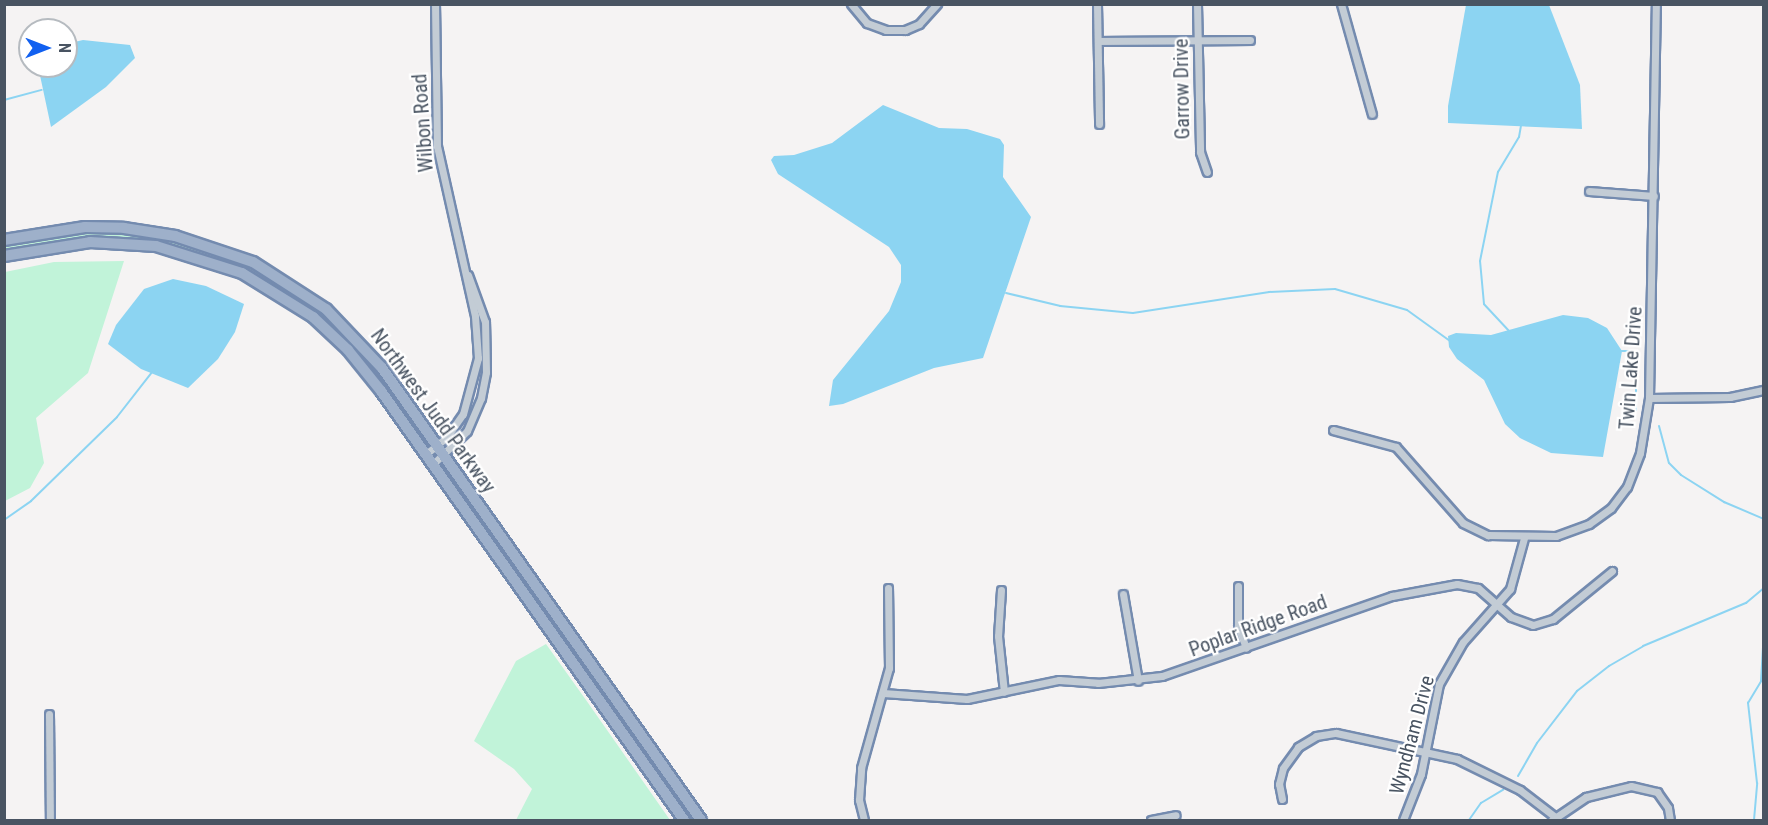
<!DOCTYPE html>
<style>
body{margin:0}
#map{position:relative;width:1768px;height:825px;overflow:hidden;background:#f5f3f3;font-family:"Roboto Condensed",sans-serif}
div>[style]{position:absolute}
.green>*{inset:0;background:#c1f3d9}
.water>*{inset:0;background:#8cd4f2}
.stream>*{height:2px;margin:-1px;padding:0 1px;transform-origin:1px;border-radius:1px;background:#8cd4f2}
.roads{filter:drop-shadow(2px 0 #748baf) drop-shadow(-2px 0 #748baf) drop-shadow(0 2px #748baf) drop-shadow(0 -2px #748baf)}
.minor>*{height:7px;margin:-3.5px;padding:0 3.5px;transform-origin:3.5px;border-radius:3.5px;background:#c3ccd5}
.trunk>*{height:10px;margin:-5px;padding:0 5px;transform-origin:5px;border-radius:5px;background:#9eb0ca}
span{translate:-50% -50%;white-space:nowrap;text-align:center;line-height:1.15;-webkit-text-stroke:4.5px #fff;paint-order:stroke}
.street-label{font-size:20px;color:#495462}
.frame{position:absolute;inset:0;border:6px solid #495462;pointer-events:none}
.north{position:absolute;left:18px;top:18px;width:60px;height:60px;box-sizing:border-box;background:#fff;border:2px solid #b6bbc0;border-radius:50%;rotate:90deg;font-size:16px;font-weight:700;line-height:24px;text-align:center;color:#495462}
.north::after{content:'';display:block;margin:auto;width:21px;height:27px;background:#1160f0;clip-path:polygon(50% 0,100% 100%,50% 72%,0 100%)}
</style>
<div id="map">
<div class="green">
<div style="clip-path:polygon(83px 232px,129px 233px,193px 245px,250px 266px,323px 313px,321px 316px,274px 285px,225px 261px,155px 242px,74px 238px,5px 251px,5px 245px,13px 243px)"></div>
<div style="clip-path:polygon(124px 261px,88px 373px,36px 418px,44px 463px,30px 488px,5px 501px,5px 272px,54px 262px)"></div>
<div style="clip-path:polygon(505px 552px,519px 568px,695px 820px,689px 820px,503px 554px)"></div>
<div style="clip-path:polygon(546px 644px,586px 700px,670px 820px,516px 820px,532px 789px,514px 769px,474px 741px,516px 661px)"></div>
</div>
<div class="water">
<div style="clip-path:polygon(1466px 5px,1549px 5px,1580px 85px,1582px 129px,1448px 123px,1448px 106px)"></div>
<div style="clip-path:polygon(83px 40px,130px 45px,135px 58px,106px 87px,51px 127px,38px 66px,66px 66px,66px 44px)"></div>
<div style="clip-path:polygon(883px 105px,939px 128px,967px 129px,1000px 139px,1004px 145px,1003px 177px,1031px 217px,983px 358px,934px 368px,843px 404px,829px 406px,833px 380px,889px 311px,901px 282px,901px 265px,889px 247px,778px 174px,771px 160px,774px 156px,794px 155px,832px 143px)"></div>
<div style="clip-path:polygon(173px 279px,206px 286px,244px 304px,235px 332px,218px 359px,188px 388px,141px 369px,108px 344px,116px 325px,144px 289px)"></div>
<div style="clip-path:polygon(1563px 315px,1588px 318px,1607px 328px,1622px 351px,1603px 457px,1551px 453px,1520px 438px,1505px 424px,1484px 380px,1457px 359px,1449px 347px,1448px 336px,1456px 333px,1491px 335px)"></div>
</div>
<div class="stream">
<div style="left:4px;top:100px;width:39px;rotate:-15deg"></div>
<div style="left:1006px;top:293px;width:56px;rotate:13.5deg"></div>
<div style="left:1060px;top:306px;width:73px;rotate:5.5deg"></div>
<div style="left:1133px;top:313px;width:138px;rotate:-8.8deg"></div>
<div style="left:1269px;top:292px;width:66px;rotate:-2.6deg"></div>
<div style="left:1335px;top:289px;width:75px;rotate:16.3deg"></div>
<div style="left:1407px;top:310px;width:53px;rotate:35.8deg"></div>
<div style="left:1510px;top:332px;width:38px;rotate:-133deg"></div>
<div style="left:1484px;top:304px;width:43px;rotate:-95.3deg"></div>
<div style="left:1480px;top:261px;width:91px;rotate:-78.6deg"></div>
<div style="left:1498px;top:172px;width:41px;rotate:-59deg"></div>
<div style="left:1519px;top:137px;width:11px;rotate:-80deg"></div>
<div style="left:1621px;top:351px;width:11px"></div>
<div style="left:1632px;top:351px;width:6px;rotate:51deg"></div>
<div style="left:1636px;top:356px;width:54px;rotate:90deg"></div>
<div style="left:1659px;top:426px;width:38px;rotate:75deg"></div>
<div style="left:1669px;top:463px;width:17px;rotate:45deg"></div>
<div style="left:1681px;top:475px;width:51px;rotate:32.1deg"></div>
<div style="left:1724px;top:502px;width:43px;rotate:23deg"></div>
<div style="left:4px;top:520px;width:33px;rotate:-35deg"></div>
<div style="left:31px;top:501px;width:120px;rotate:-44.3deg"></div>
<div style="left:117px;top:417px;width:57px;rotate:-52.1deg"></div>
<div style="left:1518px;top:776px;width:38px;rotate:-60deg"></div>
<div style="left:1537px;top:743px;width:66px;rotate:-52.4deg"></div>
<div style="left:1577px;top:691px;width:41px;rotate:-38deg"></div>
<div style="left:1609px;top:666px;width:39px;rotate:-30deg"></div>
<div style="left:1643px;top:646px;width:112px;rotate:-22.7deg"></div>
<div style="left:1746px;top:603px;width:23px;rotate:-40deg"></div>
<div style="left:1469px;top:820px;width:21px;rotate:-55deg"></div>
<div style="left:1481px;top:803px;width:26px;rotate:-31deg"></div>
<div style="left:1754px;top:820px;width:37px;rotate:-85deg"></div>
<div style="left:1757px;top:783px;width:81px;rotate:-96.4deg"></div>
<div style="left:1748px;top:703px;width:26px;rotate:-59deg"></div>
<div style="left:1761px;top:681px;width:51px;rotate:-86.6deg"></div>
</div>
<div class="roads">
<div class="minor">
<div style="left:851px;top:4px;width:25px;rotate:50deg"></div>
<div style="left:867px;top:23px;width:20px;rotate:20deg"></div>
<div style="left:886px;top:30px;width:19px"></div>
<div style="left:905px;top:30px;width:15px;rotate:-23deg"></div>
<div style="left:919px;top:24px;width:27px;rotate:-48deg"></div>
<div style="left:1097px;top:4px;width:120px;rotate:89deg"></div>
<div style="left:1197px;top:4px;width:148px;rotate:88.8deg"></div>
<div style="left:1200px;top:152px;width:21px;rotate:71deg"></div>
<div style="left:1341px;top:4px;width:114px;rotate:74.3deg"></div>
<div style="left:1098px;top:41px;width:152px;rotate:-0.4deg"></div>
<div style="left:1589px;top:191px;width:65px;rotate:4.4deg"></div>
<div style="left:1649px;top:398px;width:81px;rotate:-0.7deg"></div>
<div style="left:1730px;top:397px;width:35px;rotate:-12deg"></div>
<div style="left:1333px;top:430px;width:65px;rotate:15.1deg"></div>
<div style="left:1396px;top:447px;width:101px;rotate:48.6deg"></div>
<div style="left:1463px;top:523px;width:28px;rotate:26deg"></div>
<div style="left:1488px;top:535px;width:68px;rotate:0.8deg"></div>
<div style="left:1556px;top:536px;width:35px;rotate:-20deg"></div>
<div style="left:1589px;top:524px;width:27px;rotate:-36deg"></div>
<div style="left:1611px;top:508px;width:26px;rotate:-53deg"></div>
<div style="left:1627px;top:487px;width:36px;rotate:-69deg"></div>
<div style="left:1640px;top:453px;width:56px;rotate:-80.7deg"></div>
<div style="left:1649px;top:398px;width:394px;rotate:-89deg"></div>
<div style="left:426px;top:454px;width:26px;rotate:-39deg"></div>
<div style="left:446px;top:438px;width:29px;rotate:-55deg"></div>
<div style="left:463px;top:414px;width:58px;rotate:-75deg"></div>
<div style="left:478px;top:358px;width:42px;rotate:-94.1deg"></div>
<div style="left:475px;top:316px;width:174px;rotate:-102.6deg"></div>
<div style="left:437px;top:146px;width:142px;rotate:-90.8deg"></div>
<div style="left:433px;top:464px;width:47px;rotate:-44.1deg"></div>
<div style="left:467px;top:431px;width:36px;rotate:-67deg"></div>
<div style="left:481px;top:398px;width:26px;rotate:-79deg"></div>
<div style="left:486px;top:372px;width:50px;rotate:-91.1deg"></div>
<div style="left:485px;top:322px;width:50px;rotate:-109.9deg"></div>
<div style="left:1238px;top:586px;width:39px;rotate:90deg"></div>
<div style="left:1238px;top:625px;width:24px;rotate:71deg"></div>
<div style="left:1001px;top:590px;width:46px;rotate:93.7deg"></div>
<div style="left:998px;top:636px;width:56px;rotate:83.9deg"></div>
<div style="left:1123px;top:594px;width:88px;rotate:80.2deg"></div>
<div style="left:883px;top:693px;width:84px;rotate:4.1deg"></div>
<div style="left:967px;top:699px;width:94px;rotate:-11.7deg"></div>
<div style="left:1059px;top:680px;width:39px;rotate:4deg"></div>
<div style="left:1098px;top:683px;width:64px;rotate:-6.2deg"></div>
<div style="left:1162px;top:676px;width:244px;rotate:-19.2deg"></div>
<div style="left:1392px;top:596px;width:66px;rotate:-10.5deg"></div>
<div style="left:1457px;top:584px;width:21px;rotate:11deg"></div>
<div style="left:1478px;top:588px;width:44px;rotate:41.3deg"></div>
<div style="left:1511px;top:617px;width:23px;rotate:20deg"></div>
<div style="left:1533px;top:625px;width:21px;rotate:-17deg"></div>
<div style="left:1553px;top:619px;width:76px;rotate:-39.1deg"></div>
<div style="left:49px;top:714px;width:106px;rotate:89.5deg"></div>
<div style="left:1282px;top:799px;width:15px;rotate:-101deg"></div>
<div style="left:1279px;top:784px;width:16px;rotate:-76deg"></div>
<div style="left:1283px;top:768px;width:26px;rotate:-54deg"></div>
<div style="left:1298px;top:747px;width:21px;rotate:-31deg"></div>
<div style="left:1316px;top:736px;width:20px;rotate:-9deg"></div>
<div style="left:1336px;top:733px;width:124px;rotate:12.1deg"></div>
<div style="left:1457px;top:759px;width:70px;rotate:26.2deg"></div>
<div style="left:1520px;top:790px;width:44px;rotate:37.6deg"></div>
<div style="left:864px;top:820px;width:21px;rotate:-104deg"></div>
<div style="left:859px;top:800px;width:32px;rotate:-86deg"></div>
<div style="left:861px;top:768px;width:104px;rotate:-74.4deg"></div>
<div style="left:889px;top:668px;width:80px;rotate:-90.7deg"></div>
<div style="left:1151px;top:820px;width:25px;rotate:-11deg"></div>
<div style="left:1403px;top:820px;width:49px;rotate:-68.6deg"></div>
<div style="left:1421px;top:774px;width:92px;rotate:-78.7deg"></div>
<div style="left:1439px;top:684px;width:48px;rotate:-60.3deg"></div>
<div style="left:1463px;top:642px;width:71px;rotate:-48.4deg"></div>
<div style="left:1510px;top:589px;width:53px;rotate:-74.6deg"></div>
<div style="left:1552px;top:820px;width:41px;rotate:-34.1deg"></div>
<div style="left:1586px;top:797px;width:46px;rotate:-13.7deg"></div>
<div style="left:1631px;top:786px;width:27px;rotate:13deg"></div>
<div style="left:1657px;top:792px;width:19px;rotate:55deg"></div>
<div style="left:1668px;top:808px;width:12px;rotate:81deg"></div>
</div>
<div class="trunk">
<div style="left:4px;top:240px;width:82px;rotate:-9.1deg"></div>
<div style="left:85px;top:227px;width:39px;rotate:1deg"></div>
<div style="left:124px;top:228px;width:52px;rotate:8.9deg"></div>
<div style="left:175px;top:236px;width:82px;rotate:18.4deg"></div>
<div style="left:253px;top:262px;width:87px;rotate:32.8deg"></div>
<div style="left:326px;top:309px;width:81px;rotate:46.5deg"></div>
<div style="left:382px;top:368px;width:553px;rotate:54.79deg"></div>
<div style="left:4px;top:256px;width:87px;rotate:-9.2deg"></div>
<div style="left:90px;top:242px;width:66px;rotate:3.5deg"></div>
<div style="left:156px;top:246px;width:90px;rotate:17.4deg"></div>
<div style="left:242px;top:273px;width:84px;rotate:31.8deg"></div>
<div style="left:313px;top:317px;width:48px;rotate:43.3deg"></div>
<div style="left:348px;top:350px;width:53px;rotate:51.2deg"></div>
<div style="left:381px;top:391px;width:525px;rotate:54.77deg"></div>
</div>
</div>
<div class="street-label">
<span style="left:1182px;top:89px;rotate:-91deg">Garrow Drive</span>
<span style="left:423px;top:123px;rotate:-94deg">Wilbon Road</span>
<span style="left:1631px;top:368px;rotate:-86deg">Twin Lake Drive</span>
<span style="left:433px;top:411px;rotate:54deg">Northwest Judd Parkway</span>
<span style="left:1258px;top:626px;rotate:-20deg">Poplar Ridge Road</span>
<span style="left:1412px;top:735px;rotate:-75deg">Wyndham Drive</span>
</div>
<div class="frame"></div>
<div class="north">N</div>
</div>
